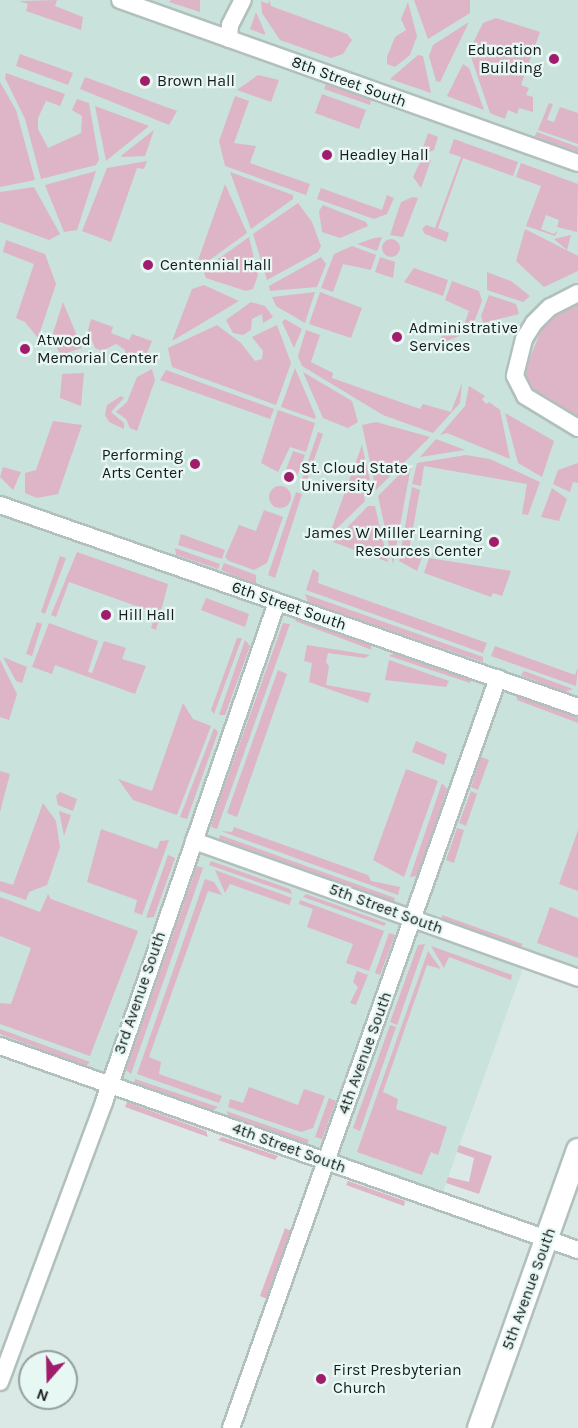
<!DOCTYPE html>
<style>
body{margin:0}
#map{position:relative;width:578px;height:1428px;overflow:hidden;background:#dae9e5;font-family:Karla,sans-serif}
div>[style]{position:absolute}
.built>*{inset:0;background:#c9e2db}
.green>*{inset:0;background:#ddb5c7}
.round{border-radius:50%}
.roads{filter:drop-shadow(2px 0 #b1c0bc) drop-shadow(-2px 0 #b1c0bc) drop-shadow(0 2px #b1c0bc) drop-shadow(0 -2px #b1c0bc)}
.street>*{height:16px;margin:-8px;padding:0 8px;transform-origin:8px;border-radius:8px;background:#fff}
.secondary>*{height:22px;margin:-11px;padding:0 11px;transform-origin:11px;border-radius:11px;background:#fff}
.dots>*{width:16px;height:16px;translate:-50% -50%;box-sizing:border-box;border:3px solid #e7f7f3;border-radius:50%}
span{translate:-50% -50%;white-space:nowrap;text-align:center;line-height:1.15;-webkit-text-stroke:4.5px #e7f7f3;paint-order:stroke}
.poi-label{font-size:16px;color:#161c1b}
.right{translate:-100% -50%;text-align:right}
.left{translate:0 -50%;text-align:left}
.street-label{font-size:16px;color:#161c1b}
.north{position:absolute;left:18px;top:1350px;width:60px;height:60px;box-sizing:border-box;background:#e7f7f3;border:2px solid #939f9d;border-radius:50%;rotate:200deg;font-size:16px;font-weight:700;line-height:24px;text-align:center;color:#161c1b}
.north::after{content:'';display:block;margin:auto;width:21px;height:27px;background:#a11d6c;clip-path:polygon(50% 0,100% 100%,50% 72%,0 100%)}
</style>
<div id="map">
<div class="built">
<div style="clip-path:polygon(0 0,578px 0,578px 971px,528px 954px,442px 1194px,0 1037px)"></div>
</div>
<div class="green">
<div style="clip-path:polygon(57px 0,55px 6px,83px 17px,81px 30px,26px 11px,28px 4px,19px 1px)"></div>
<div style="clip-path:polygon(200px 0,200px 12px,169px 2px,171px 0)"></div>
<div style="clip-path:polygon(269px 0,271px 6px,347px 34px,352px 40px,343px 54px,331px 58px,280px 40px,262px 13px,261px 1px,268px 4px)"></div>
<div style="clip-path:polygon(414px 0,470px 0,470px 13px,428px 39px)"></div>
<div style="clip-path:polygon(408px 2px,417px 36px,410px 55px,395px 67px,387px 64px,387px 57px,395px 37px,406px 30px,401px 19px)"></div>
<div style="clip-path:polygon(256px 12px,265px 33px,265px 35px,250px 29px)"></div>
<div style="clip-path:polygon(496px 18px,540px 32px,521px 85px,529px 88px,526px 95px,533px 97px,533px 112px,519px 108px,517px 114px,508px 110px,505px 119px,490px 113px,469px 51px,483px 23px)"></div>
<div style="clip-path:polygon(469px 22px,440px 82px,436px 81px,429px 56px,433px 45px)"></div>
<div style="clip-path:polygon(20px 54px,73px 73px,68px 85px,16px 66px)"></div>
<div style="clip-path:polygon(418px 55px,423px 56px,431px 93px,390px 79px)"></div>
<div style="clip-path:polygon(463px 64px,469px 68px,484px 110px,447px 96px)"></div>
<div style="clip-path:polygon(6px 73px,65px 94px,60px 106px,46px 101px,38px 118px,38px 129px,48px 148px,81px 133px,82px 116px,72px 110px,77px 99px,89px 103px,99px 160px,96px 165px,41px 179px,25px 119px,5px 78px)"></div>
<div style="clip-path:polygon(258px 75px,279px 80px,271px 102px,237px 90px)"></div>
<div style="clip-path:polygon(85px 77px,177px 111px,169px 125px,80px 89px)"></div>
<div style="clip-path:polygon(0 82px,16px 110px,35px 180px,0 187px)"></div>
<div style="clip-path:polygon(326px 84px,371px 100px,370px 105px,324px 89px)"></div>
<div style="clip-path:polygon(322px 94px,366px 110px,359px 129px,315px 113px)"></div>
<div style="clip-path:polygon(235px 96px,249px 101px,234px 143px,256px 146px,250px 163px,310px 184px,306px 195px,225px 166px,219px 141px)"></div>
<div style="clip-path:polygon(549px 103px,553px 104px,547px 120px,554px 122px,560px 107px,578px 113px,578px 144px,538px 130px)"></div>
<div style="clip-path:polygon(95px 106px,149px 126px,106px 161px)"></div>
<div style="clip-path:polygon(154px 130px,145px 156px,121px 157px,122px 155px)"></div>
<div style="clip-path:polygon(537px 132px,578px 147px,578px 152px,534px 137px)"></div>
<div style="clip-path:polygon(428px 133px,438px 137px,434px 150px,420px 156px)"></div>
<div style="clip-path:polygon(454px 139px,518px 162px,513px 176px,463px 158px,438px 228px,449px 233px,446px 242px,425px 234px,422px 229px,426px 225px,435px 228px,461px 157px,449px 153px)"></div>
<div style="clip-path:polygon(421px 160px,431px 160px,421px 188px,413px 177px)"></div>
<div style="clip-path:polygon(147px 161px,144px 169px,137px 168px,111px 242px,82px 231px,107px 168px)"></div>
<div style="clip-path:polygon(521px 163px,578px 184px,577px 232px,557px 227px,559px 220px,546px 215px,541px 229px,554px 234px,558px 230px,555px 236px,526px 226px,541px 186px,516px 177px)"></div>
<div style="clip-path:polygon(96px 171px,77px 230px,64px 232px,45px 185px)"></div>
<div style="clip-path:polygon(230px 172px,293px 195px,293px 199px,251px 229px)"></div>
<div style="clip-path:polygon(225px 184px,247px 233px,204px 264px,196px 266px)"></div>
<div style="clip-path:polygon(34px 187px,60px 234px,49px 240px,0 222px,0 192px)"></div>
<div style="clip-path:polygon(321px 188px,382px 210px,387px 195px,394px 198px,387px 214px,374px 219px,317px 199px)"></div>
<div style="clip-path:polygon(413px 197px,418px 198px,403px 237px,390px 235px,401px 202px)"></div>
<div style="clip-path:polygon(298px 203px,312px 222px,321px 246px,318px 252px,267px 280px,253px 234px)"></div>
<div style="clip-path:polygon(323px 205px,366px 222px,368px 226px,340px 238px,322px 232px,319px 211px)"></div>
<div style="clip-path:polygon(525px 229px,578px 256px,578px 271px,544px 287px,516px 261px)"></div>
<div style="clip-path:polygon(571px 235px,567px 250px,554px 239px)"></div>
<div style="clip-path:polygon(249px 237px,258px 275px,253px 289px,246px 291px,206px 278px,203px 270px)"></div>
<div style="clip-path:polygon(382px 237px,377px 251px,357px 244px,374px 238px)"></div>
<div class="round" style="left:382px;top:239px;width:18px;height:18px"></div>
<div style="clip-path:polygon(6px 240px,45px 254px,56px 284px,38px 338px,25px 322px,16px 318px,34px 264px,3px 252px)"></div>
<div style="clip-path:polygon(352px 246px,376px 255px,371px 270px,343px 264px,333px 292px,321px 288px,334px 254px)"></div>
<div style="clip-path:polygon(321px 257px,326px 264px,317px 287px,270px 291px,269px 286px)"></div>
<div style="clip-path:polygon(380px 257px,395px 262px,393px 278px,375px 272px)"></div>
<div style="clip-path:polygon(414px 268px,448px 280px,443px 296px,404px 282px)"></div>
<div style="clip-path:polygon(487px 272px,511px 281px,530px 296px,523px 302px,487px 290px)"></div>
<div style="clip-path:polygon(452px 281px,479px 291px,482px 301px,471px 331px,447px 341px,441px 338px,442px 335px,462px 331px,469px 311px,445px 300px)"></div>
<div style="clip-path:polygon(204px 285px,239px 301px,172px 341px,192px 289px)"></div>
<div style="clip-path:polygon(315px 292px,305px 323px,276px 306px,272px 297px)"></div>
<div style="clip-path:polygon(320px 292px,362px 308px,351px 338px,309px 324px)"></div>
<div style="clip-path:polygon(489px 295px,516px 304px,519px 314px,483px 323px,481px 316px)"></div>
<div style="clip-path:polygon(63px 302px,82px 348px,60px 355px,52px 336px)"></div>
<div style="clip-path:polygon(251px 302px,265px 306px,273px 317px,263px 323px,262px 314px,252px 319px,251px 330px,243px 335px,233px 333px,226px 320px)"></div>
<div style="clip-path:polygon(578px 304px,578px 417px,534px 393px,527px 388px,523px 375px,542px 328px,558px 313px)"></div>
<div style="clip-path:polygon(91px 319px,113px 327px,111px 333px,129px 340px,132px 334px,152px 341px,145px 358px,126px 359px,125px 350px,116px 344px,102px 351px,95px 348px,88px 330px)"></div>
<div style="clip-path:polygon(285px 319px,302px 329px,294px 348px,282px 322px)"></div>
<div style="clip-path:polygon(217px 325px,241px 343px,255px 361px,262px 359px,263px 351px,252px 337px,277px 325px,291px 363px,276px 405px,172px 367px,168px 348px)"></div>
<div style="clip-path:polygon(306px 330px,320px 335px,311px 362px,333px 373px,332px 378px,420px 409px,423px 404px,451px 412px,462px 383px,460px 403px,433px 433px,383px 415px,302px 366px,298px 356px)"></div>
<div style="clip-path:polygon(295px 368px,316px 417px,315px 419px,281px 407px)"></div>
<div style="clip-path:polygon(152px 369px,155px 380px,137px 431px,130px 428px,126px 419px,116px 412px,127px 402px,137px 377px)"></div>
<div style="clip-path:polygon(166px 370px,274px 409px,270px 419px,160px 380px)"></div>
<div style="clip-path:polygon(303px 372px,352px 401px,358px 422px,348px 428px,323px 418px)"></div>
<div style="clip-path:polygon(84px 373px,81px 406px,60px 398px,62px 374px)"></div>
<div style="clip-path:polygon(469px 386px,485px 396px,482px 399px,486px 404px,489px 402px,500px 410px,510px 459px,447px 433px,440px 435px,465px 406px)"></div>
<div style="clip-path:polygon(121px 396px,124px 398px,111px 412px,124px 423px,124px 429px,109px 422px,105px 415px,107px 405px)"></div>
<div style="clip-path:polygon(278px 410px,315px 423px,306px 452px,290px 447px,278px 472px,261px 463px)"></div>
<div style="clip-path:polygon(505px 413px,554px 441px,542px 477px,518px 463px)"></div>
<div style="clip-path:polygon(53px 421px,82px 425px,58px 494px,37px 498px,25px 493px,25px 473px,36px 470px)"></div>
<div style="clip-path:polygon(376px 422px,430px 437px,376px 490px,362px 425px)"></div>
<div style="clip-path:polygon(318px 432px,323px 434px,306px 483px,301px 482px)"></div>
<div style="clip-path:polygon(436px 439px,465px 450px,420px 457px)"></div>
<div style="clip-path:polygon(362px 445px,372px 490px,363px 491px,365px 501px,329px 536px)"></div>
<div style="clip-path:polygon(293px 451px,305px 455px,296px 479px,284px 475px)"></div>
<div style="clip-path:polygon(466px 455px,490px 459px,540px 482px,528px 515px,522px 514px,527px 484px,424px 466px,421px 486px,412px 484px,417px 463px)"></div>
<div style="clip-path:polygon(578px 463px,578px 483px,573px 482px,570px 492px,553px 484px,558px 470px)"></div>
<div style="clip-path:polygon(408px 466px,411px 466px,393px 564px,378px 496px)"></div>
<div style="clip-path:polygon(3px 467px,21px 472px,13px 490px,0 477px)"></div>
<div class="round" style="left:269px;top:486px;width:22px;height:22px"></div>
<div style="clip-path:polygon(412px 487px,420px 490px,408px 555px,422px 557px,417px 571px,399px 561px)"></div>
<div style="clip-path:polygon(552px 488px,567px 499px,559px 521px,541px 517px)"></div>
<div style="clip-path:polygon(296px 492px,302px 494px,275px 578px,268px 575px)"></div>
<div style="clip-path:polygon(368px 506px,375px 506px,388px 562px,333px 542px)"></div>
<div style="clip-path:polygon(264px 510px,283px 517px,267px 563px,254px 570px,229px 561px,225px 557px,239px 525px,256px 531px)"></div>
<div style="clip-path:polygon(181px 534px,225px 550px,222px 559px,178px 545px)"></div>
<div style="clip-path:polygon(175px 548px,220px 564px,218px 569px,176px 555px)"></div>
<div style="clip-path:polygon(77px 552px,168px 584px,156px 630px,151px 628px,156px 613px,69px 582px,56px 617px,51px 615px)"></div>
<div style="clip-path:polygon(60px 556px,66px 558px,45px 614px,41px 612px)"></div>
<div style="clip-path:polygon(429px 558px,511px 571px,502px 596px,493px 593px,491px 597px,424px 573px)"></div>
<div style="clip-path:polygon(224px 563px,256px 575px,256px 585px,221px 570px)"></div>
<div style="clip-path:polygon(313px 569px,319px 573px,318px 583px,487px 643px,483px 653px,306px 590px)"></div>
<div style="clip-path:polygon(305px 594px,483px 657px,483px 662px,308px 602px)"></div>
<div style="clip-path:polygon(206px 598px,249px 614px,245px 627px,201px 610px)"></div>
<div style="clip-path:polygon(297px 617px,370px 644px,372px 650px,295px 621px)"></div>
<div style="clip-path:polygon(37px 622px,42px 624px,32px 656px,26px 654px)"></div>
<div style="clip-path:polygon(49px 623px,98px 641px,88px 672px,92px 673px,104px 641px,126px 648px,122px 659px,146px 666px,135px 694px,55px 665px,52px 674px,32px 667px)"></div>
<div style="clip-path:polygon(283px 623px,290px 624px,217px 829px,211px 827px,217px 807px)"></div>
<div style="clip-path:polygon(237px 638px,242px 638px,214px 714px,211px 710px)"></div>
<div style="clip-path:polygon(245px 640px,250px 646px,225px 715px,219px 715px)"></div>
<div style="clip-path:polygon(307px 645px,370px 655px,365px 658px,328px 653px,326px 662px,329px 666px,326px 685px,371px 693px,368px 703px,309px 682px,312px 663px,304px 661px)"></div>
<div style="clip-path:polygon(495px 646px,575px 675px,578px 667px,576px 686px,491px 656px)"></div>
<div style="clip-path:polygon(394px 653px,472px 679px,470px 683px,389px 656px)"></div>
<div style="clip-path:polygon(3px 657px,27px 667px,22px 683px,16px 681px)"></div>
<div style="clip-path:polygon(0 660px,17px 694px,9px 720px,0 717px)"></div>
<div style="clip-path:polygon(389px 660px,449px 681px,446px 687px,385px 680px)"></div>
<div style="clip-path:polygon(278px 670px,287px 674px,237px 817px,227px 813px)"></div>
<div style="clip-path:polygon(524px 671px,573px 689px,564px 692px,521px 675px)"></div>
<div style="clip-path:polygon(517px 696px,578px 718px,578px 723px,517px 700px)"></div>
<div style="clip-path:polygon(183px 703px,193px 719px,211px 726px,177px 815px,133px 800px,118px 779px,152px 791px)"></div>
<div style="clip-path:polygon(214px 728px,218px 732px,187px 819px,180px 817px)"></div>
<div style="clip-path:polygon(416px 741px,447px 754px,444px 765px,412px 752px)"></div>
<div style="clip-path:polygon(481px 757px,489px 760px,478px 790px,471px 787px)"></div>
<div style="clip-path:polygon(406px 769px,438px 781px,404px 877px,373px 860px)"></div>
<div style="clip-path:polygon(0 771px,10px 774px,0 812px)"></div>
<div style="clip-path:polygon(442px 783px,447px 789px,418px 876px,410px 877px)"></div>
<div style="clip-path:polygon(471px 791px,477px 794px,466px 826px,459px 823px)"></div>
<div style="clip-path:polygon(60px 792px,77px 799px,73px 811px,58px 805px,56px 796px)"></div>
<div style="clip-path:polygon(43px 803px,56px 821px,60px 847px,47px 885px,29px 892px,26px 900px,0 891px,0 881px,13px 885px)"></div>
<div style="clip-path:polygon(59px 811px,71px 815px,64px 836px)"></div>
<div style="clip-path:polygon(234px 827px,368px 875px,371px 881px,400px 887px,398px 895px,221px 831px,232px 832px)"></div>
<div style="clip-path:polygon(457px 828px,464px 830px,454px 863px,446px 860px)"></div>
<div style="clip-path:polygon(101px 829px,157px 849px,160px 841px,169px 840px,142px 915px,134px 912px,137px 900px,87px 882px)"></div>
<div style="clip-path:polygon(578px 830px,578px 891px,559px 884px)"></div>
<div style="clip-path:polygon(220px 835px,395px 898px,393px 904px,219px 839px)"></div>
<div style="clip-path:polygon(168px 855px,175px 858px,154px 917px,146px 918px)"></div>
<div style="clip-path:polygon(211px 861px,290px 889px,292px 894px,209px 865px)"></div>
<div style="clip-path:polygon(197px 866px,203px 868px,131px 1074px,126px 1070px)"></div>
<div style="clip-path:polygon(215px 870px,292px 898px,289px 905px,230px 884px,225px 893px)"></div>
<div style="clip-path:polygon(205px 879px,214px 882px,222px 895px,208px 891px,149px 1057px,161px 1062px,159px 1074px,222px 1096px,219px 1103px,137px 1074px)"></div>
<div style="clip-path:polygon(48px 894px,51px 899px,138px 931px,90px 1056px,0 1024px,0 1003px,11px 1004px,31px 948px,0 936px,0 897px,40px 912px)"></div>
<div style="clip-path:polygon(306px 894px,386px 923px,384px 926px,303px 897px)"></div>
<div style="clip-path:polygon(300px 900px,384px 931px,369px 971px,346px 963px,353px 944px,307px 927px,313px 909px,299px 904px)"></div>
<div style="clip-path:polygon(550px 907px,578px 918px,578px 958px,537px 943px)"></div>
<div style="clip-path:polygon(442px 915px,523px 944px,519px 948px,441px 920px)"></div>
<div style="clip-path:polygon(389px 933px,395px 935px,380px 975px,375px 973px)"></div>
<div style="clip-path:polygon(425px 944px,397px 1025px,390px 1022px,418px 945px)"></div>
<div style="clip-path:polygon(431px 946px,512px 975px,511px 980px,449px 957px,444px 968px)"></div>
<div style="clip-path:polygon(428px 951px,441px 969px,427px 965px,383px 1092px,398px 1099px,396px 1109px,447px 1127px,438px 1155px,431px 1152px,422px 1175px,357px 1152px)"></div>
<div style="clip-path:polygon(357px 971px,368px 975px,356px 1005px,350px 1003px,358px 987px,353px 982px)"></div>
<div style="clip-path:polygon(390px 1025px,396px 1027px,360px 1131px,353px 1128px)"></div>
<div style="clip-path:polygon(0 1029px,90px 1062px,86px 1066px,0 1034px)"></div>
<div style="clip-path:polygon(135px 1079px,218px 1107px,212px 1111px,134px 1084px)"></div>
<div style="clip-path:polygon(249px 1087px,298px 1105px,304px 1089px,325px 1096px,313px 1128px,301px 1132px,228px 1107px,230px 1099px,243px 1103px)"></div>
<div style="clip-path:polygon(329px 1098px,336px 1101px,322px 1139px,315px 1137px)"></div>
<div style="clip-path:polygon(127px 1102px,206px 1131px,208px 1137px,125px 1107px)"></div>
<div style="clip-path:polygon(226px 1111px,309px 1140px,307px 1144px,229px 1116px)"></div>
<div style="clip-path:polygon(222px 1137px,278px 1156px,275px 1160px,218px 1140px)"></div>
<div style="clip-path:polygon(459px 1145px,492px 1156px,479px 1194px,446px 1183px,448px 1177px,469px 1182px,474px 1158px,457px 1152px)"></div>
<div style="clip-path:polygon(348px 1181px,405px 1201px,404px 1206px,346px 1185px)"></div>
<div style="clip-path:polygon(285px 1228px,291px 1231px,267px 1299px,260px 1296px)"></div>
</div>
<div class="roads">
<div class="street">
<div style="left:120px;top:0;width:486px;rotate:19.6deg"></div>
<div style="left:229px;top:39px;width:14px;rotate:-86deg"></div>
<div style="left:230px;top:25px;width:28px;rotate:-63deg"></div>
<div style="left:578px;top:293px;width:31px;rotate:153deg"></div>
<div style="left:550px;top:307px;width:23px;rotate:135deg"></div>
<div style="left:534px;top:323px;width:19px;rotate:122deg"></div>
<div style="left:524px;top:339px;width:38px;rotate:104deg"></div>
<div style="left:515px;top:376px;width:22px;rotate:63deg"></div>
<div style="left:525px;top:396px;width:62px;rotate:31.1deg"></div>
<div style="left:0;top:505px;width:612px;rotate:19.26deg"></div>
<div style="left:194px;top:841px;width:408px;rotate:19.6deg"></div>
<div style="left:0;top:1046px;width:613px;rotate:19.44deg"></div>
<div style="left:0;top:1382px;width:299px;rotate:-69.6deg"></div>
<div style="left:104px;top:1102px;width:529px;rotate:-70.91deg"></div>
<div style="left:231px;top:1428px;width:796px;rotate:-70.4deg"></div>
</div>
<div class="secondary">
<div style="left:479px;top:1428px;width:295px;rotate:-70.4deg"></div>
</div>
</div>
<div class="dots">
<div style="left:554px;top:59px;background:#a11d6c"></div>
<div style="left:145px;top:81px;background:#a11d6c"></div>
<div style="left:327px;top:155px;background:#a11d6c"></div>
<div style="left:148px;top:265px;background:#a11d6c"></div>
<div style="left:397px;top:337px;background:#a11d6c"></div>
<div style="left:25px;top:349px;background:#a11d6c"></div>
<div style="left:195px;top:464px;background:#a11d6c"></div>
<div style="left:289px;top:477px;background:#a11d6c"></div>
<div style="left:494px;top:542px;background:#a11d6c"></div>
<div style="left:106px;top:615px;background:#a11d6c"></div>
<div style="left:321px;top:1379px;background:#a11d6c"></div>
</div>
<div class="poi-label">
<span class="right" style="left:542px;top:59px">Education<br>Building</span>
<span class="left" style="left:157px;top:81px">Brown Hall</span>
<span class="left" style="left:339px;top:155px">Headley Hall</span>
<span class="left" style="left:160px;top:265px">Centennial Hall</span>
<span class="left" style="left:409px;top:337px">Administrative<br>Services</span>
<span class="left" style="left:37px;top:349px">Atwood<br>Memorial Center</span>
<span class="right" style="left:183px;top:464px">Performing<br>Arts Center</span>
<span class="left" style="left:301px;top:477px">St. Cloud State<br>University</span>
<span class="right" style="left:482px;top:542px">James W Miller Learning<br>Resources Center</span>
<span class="left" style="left:118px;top:615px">Hill Hall</span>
<span class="left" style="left:333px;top:1379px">First Presbyterian<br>Church</span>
</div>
<div class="street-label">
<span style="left:349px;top:82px;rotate:20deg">8th Street South</span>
<span style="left:289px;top:606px;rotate:19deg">6th Street South</span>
<span style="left:386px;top:909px;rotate:20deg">5th Street South</span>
<span style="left:140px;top:993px;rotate:-71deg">3rd Avenue South</span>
<span style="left:365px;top:1053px;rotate:-70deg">4th Avenue South</span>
<span style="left:289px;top:1148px;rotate:20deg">4th Street South</span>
<span style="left:529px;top:1289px;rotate:-70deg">5th Avenue South</span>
</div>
<div class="north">N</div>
</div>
